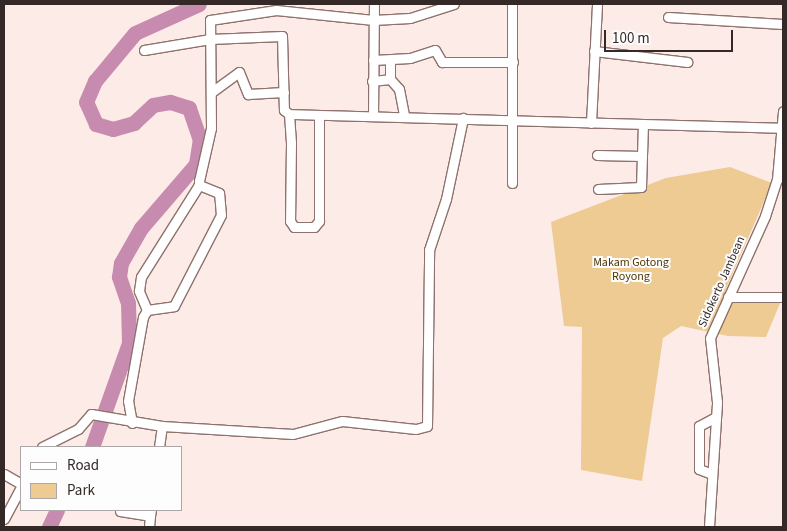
<!DOCTYPE html>
<style>
body{margin:0}
#map{position:relative;width:787px;height:531px;overflow:hidden;background:#fdebe7;font-family:"Source Sans 3",sans-serif}
div>[style]{position:absolute}
.green>*{inset:0;background:#edcb93}
.river>*{height:15px;margin:-7.5px;padding:0 7.5px;transform-origin:7.5px;border-radius:7.5px;background:#c88bb0}
.roads{filter:drop-shadow(1px 0 #8d726d) drop-shadow(-1px 0 #8d726d) drop-shadow(0 1px #8d726d) drop-shadow(0 -1px #8d726d)}
.minor>*{height:9px;margin:-4.5px;padding:0 4.5px;transform-origin:4.5px;border-radius:4.5px;background:#fff}
span{translate:-50% -50%;white-space:nowrap;text-align:center;line-height:1.15;-webkit-text-stroke:4px #fdfdfd;paint-order:stroke}
.park-label{font-size:12px;color:#4f3703}
.street-label{font-size:12px;color:#342927}
.frame{position:absolute;inset:0;border:5px solid #342927;pointer-events:none}
.legend{position:absolute;left:20px;top:446px;width:162px;height:65px;box-sizing:border-box;background:#fdfdfd;border:1px solid #ada8a7;margin:0;padding:6px 9px;list-style:none;font-size:15px;color:#342927}
.legend li{display:flex;align-items:center;gap:10px;height:25px}
.legend b{width:25px;border:1px solid #ada8a7}
.scale{position:absolute;left:604px;top:30px;width:129px;height:22px;box-sizing:border-box;border:2px solid #342927;border-top:0;padding-left:6px;font-size:15px;line-height:18px;white-space:nowrap;color:#342927;-webkit-text-stroke:4px #fdfdfd;paint-order:stroke}
</style>
<div id="map">
<div class="green">
<div style="clip-path:polygon(730px 167px,772px 183px,725px 291px,783px 296px,766px 337px,728px 336px,681px 326px,663px 338px,642px 481px,581px 470px,582px 327px,564px 326px,551px 222px,666px 178px)"></div>
</div>
<div class="river">
<div style="left:92px;top:447px;width:110px;rotate:-70.4deg"></div>
<div style="left:129px;top:343px;width:40px;rotate:-91.4deg"></div>
<div style="left:128px;top:303px;width:28px;rotate:-109deg"></div>
<div style="left:119px;top:277px;width:14px;rotate:-82deg"></div>
<div style="left:121px;top:263px;width:40px;rotate:-60.3deg"></div>
<div style="left:141px;top:228px;width:84px;rotate:-49.3deg"></div>
<div style="left:196px;top:164px;width:24px;rotate:-81deg"></div>
<div style="left:200px;top:140px;width:34px;rotate:-109deg"></div>
<div style="left:189px;top:108px;width:20px;rotate:-162deg"></div>
<div style="left:170px;top:102px;width:17px;rotate:170deg"></div>
<div style="left:153px;top:105px;width:26px;rotate:137deg"></div>
<div style="left:134px;top:123px;width:22px;rotate:164deg"></div>
<div style="left:113px;top:129px;width:18px;rotate:-164deg"></div>
<div style="left:96px;top:124px;width:24px;rotate:-114deg"></div>
<div style="left:86px;top:102px;width:23px;rotate:-67deg"></div>
<div style="left:95px;top:81px;width:62px;rotate:-50.2deg"></div>
<div style="left:135px;top:33px;width:70px;rotate:-24.4deg"></div>
<div style="left:49px;top:527px;width:19px;rotate:-65deg"></div>
</div>
<div class="roads">
<div class="minor">
<div style="left:512px;top:4px;width:179px;rotate:90deg"></div>
<div style="left:668px;top:17px;width:115px;rotate:3.5deg"></div>
<div style="left:144px;top:50px;width:67px;rotate:-9.5deg"></div>
<div style="left:210px;top:39px;width:72px;rotate:-2.4deg"></div>
<div style="left:282px;top:36px;width:74px;rotate:88.5deg"></div>
<div style="left:284px;top:110px;width:6px;rotate:39deg"></div>
<div style="left:289px;top:114px;width:29px;rotate:86deg"></div>
<div style="left:291px;top:143px;width:78px;rotate:90.7deg"></div>
<div style="left:290px;top:221px;width:7px;rotate:56deg"></div>
<div style="left:294px;top:227px;width:20px"></div>
<div style="left:314px;top:227px;width:8px;rotate:-50deg"></div>
<div style="left:319px;top:221px;width:106px;rotate:-90deg"></div>
<div style="left:594px;top:51px;width:94px;rotate:6.7deg"></div>
<div style="left:373px;top:60px;width:37px;rotate:-3deg"></div>
<div style="left:410px;top:58px;width:26px;rotate:-18deg"></div>
<div style="left:435px;top:50px;width:14px;rotate:60deg"></div>
<div style="left:442px;top:62px;width:71px"></div>
<div style="left:390px;top:60px;width:19px;rotate:90deg"></div>
<div style="left:390px;top:79px;width:13px;rotate:48deg"></div>
<div style="left:399px;top:89px;width:26px;rotate:79deg"></div>
<div style="left:372px;top:81px;width:18px;rotate:-6deg"></div>
<div style="left:213px;top:91px;width:32px;rotate:-36deg"></div>
<div style="left:239px;top:72px;width:24px;rotate:68deg"></div>
<div style="left:248px;top:94px;width:36px;rotate:-3deg"></div>
<div style="left:289px;top:114px;width:494px;rotate:1.6deg"></div>
<div style="left:373px;top:116px;width:112px;rotate:-89.5deg"></div>
<div style="left:591px;top:123px;width:119px;rotate:-87.1deg"></div>
<div style="left:597px;top:155px;width:45px;rotate:1.3deg"></div>
<div style="left:598px;top:189px;width:43px;rotate:-2.7deg"></div>
<div style="left:641px;top:187px;width:63px;rotate:-88.2deg"></div>
<div style="left:728px;top:297px;width:55px"></div>
<div style="left:147px;top:310px;width:21px;rotate:-113deg"></div>
<div style="left:139px;top:291px;width:14px;rotate:-82deg"></div>
<div style="left:141px;top:277px;width:109px;rotate:-57.8deg"></div>
<div style="left:132px;top:423px;width:22px;rotate:-100deg"></div>
<div style="left:128px;top:401px;width:85px;rotate:-79.9deg"></div>
<div style="left:143px;top:317px;width:8px;rotate:-60deg"></div>
<div style="left:147px;top:310px;width:27px;rotate:-8deg"></div>
<div style="left:174px;top:306px;width:102px;rotate:-62.7deg"></div>
<div style="left:221px;top:215px;width:22px;rotate:-95deg"></div>
<div style="left:219px;top:193px;width:22px;rotate:-158deg"></div>
<div style="left:199px;top:185px;width:4px;rotate:-90deg"></div>
<div style="left:199px;top:181px;width:54px;rotate:-77.2deg"></div>
<div style="left:211px;top:128px;width:108px;rotate:-90.5deg"></div>
<div style="left:210px;top:20px;width:67px;rotate:-8.6deg"></div>
<div style="left:276px;top:10px;width:98px;rotate:5.9deg"></div>
<div style="left:373px;top:20px;width:37px;rotate:-3deg"></div>
<div style="left:410px;top:18px;width:46px;rotate:-17.7deg"></div>
<div style="left:42px;top:447px;width:40px;rotate:-26.6deg"></div>
<div style="left:78px;top:429px;width:20px;rotate:-49deg"></div>
<div style="left:91px;top:414px;width:72px;rotate:9.6deg"></div>
<div style="left:162px;top:426px;width:131px;rotate:3.5deg"></div>
<div style="left:293px;top:434px;width:51px;rotate:-14.9deg"></div>
<div style="left:342px;top:421px;width:74px;rotate:6.2deg"></div>
<div style="left:416px;top:429px;width:11px;rotate:-15deg"></div>
<div style="left:427px;top:426px;width:176px;rotate:-89.3deg"></div>
<div style="left:429px;top:250px;width:54px;rotate:-71.6deg"></div>
<div style="left:446px;top:199px;width:83px;rotate:-78.1deg"></div>
<div style="left:159px;top:447px;width:21px;rotate:-82deg"></div>
<div style="left:4px;top:474px;width:20px;rotate:30deg"></div>
<div style="left:712px;top:474px;width:14px;rotate:-159deg"></div>
<div style="left:699px;top:469px;width:43px;rotate:-90deg"></div>
<div style="left:699px;top:426px;width:19px;rotate:-28deg"></div>
<div style="left:120px;top:511px;width:30px;rotate:9deg"></div>
<div style="left:150px;top:516px;width:6px;rotate:-81deg"></div>
<div style="left:4px;top:519px;width:36px;rotate:-62deg"></div>
<div style="left:149px;top:527px;width:11px;rotate:-85deg"></div>
<div style="left:709px;top:527px;width:125px;rotate:-86.3deg"></div>
<div style="left:717px;top:402px;width:64px;rotate:-96.2deg"></div>
<div style="left:710px;top:338px;width:134px;rotate:-65.7deg"></div>
<div style="left:765px;top:216px;width:38px;rotate:-72deg"></div>
<div style="left:777px;top:180px;width:69px;rotate:-85deg"></div>
</div>
</div>
<div class="park-label">
<span style="left:631px;top:270px">Makam Gotong<br>Royong</span>
</div>
<div class="street-label">
<span style="left:722px;top:282px;rotate:-66deg">Sidokerto Jambean</span>
</div>
<div class="frame"></div>
<ul class="legend">
<li><b style="height:6px;background:#fff"></b>Road</li>
<li><b style="height:14px;background:#edcb93"></b>Park</li>
</ul>
<div class="scale">100 m</div>
</div>
